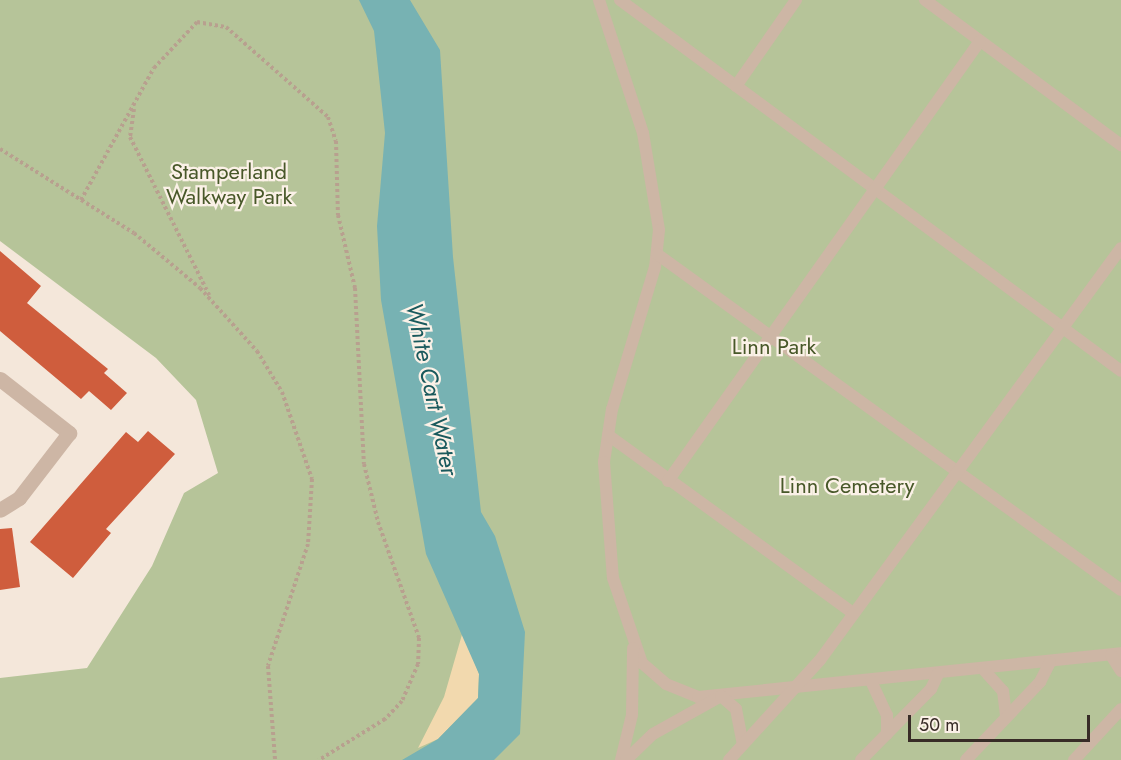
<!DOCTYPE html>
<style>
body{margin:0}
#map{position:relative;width:1121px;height:760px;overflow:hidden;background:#f4e7da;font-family:Jost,sans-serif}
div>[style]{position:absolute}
.green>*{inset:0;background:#b6c499}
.sand>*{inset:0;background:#f2d9ae}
.water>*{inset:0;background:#77b2b3}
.building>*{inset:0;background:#cf5d3d}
.path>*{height:4px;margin-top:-2px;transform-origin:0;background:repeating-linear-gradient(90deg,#b8a08f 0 3px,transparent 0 6px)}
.lane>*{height:12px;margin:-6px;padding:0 6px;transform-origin:6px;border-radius:6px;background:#cdb6a5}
.street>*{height:15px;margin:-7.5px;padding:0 7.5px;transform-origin:7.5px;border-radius:7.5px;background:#cdb6a5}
span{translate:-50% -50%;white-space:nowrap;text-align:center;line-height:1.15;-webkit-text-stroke:4.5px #fbf1e7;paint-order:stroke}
.park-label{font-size:22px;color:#485829}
.water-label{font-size:24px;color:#19595c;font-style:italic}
.scale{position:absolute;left:908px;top:715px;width:182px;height:27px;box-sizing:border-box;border:3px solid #382c27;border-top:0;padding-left:8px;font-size:18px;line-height:21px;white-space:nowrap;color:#382c27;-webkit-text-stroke:4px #fbf1e7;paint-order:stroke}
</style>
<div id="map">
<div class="green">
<div style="clip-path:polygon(0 0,1121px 0,1121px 760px,0 760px,0 678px,87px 668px,152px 566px,184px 493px,218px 473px,196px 400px,156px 358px,0 241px)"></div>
</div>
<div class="sand">
<div style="clip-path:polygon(463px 631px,479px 674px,478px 698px,438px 739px,418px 748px,444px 697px)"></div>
</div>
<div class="water">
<div style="clip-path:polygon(359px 0,410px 0,440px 50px,453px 257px,481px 512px,495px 536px,525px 632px,520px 734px,494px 760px,402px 760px,438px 739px,478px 698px,479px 674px,426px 554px,381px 300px,377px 226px,385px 133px,374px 31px)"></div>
</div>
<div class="building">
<div style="clip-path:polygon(0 251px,41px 286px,27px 303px,108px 369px,104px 373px,127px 393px,111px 410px,89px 391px,81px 399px,0 331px)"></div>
<div style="clip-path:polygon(148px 431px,175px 454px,106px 529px,111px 533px,73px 578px,30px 542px,126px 432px,138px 442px)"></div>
<div style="clip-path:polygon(12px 528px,20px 587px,0 590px,0 529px)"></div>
</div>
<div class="path">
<div style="left:134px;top:109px;width:28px;rotate:98deg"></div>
<div style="left:130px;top:137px;width:177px;rotate:63.4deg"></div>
<div style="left:0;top:149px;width:158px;rotate:32.1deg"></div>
<div style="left:134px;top:233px;width:86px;rotate:39.8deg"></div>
<div style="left:200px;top:288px;width:85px;rotate:47.9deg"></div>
<div style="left:257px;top:351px;width:48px;rotate:58.6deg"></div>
<div style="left:282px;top:392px;width:92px;rotate:71deg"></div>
<div style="left:312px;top:479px;width:65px;rotate:93.5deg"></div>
<div style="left:308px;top:544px;width:128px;rotate:108.2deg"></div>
<div style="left:268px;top:666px;width:94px;rotate:85.7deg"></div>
<div style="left:81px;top:200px;width:151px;rotate:-61.1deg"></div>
<div style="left:154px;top:68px;width:63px;rotate:-46.9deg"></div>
<div style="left:197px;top:22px;width:29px;rotate:10deg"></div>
<div style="left:226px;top:27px;width:136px;rotate:41.4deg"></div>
<div style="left:328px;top:117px;width:25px;rotate:72deg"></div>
<div style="left:336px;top:141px;width:74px;rotate:88.5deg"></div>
<div style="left:338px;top:215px;width:75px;rotate:76.9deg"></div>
<div style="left:355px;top:288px;width:176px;rotate:87.1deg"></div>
<div style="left:364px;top:464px;width:60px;rotate:76.4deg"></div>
<div style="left:378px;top:522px;width:123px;rotate:70.5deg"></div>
<div style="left:419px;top:638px;width:26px;rotate:92deg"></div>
<div style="left:418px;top:664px;width:40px;rotate:113.4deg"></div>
<div style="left:402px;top:701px;width:25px;rotate:133deg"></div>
<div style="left:385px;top:719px;width:78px;rotate:148.2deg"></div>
</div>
<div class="lane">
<div style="left:599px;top:0;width:140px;rotate:71.7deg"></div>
<div style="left:643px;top:133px;width:98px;rotate:80.6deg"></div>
<div style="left:659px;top:230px;width:37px;rotate:96deg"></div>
<div style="left:655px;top:267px;width:148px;rotate:106.8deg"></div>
<div style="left:612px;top:409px;width:54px;rotate:98.6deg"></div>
<div style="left:604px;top:462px;width:116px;rotate:85.6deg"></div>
<div style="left:613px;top:578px;width:90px;rotate:71.2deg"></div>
<div style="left:642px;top:663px;width:32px;rotate:41deg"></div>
<div style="left:666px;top:684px;width:35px;rotate:22deg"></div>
<div style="left:698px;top:697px;width:425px;rotate:-5.9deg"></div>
<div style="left:620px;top:0;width:623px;rotate:36.52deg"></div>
<div style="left:925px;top:0;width:244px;rotate:36.5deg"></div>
<div style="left:736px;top:86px;width:105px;rotate:-55.1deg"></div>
<div style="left:657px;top:254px;width:573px;rotate:35.91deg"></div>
<div style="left:608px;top:435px;width:303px;rotate:36deg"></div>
<div style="left:668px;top:481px;width:539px;rotate:-54.66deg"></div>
<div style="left:1111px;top:655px;width:19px;rotate:58deg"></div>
<div style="left:983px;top:669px;width:30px;rotate:48deg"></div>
<div style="left:1003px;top:691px;width:25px;rotate:83deg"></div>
<div style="left:871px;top:681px;width:38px;rotate:65deg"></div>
<div style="left:887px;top:715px;width:19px;rotate:90deg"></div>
<div style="left:621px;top:760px;width:46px;rotate:-76.3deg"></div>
<div style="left:632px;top:715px;width:67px;rotate:-89.1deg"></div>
<div style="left:626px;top:760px;width:37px;rotate:-44deg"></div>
<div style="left:653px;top:734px;width:78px;rotate:-29.2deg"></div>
<div style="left:721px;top:696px;width:20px;rotate:41deg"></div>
<div style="left:736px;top:709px;width:36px;rotate:79deg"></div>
<div style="left:729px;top:760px;width:135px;rotate:-47.7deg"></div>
<div style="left:820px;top:660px;width:510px;rotate:-53.85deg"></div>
<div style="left:861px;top:760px;width:100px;rotate:-45.4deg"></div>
<div style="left:931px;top:689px;width:17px;rotate:-65deg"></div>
<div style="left:966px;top:760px;width:108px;rotate:-46.5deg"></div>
<div style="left:1040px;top:682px;width:22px;rotate:-63deg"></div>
<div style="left:1074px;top:760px;width:69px;rotate:-47.3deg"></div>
</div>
<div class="street">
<div style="left:0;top:379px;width:88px;rotate:38deg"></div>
<div style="left:69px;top:433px;width:82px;rotate:127.6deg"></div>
<div style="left:19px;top:498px;width:22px;rotate:148deg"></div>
</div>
<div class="park-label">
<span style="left:229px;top:184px">Stamperland<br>Walkway Park</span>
<span style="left:774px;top:347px">Linn Park</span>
<span style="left:847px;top:486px">Linn Cemetery</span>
</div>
<div class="water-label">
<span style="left:432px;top:389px;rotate:78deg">White Cart Water</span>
</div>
<div class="scale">50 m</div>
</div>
